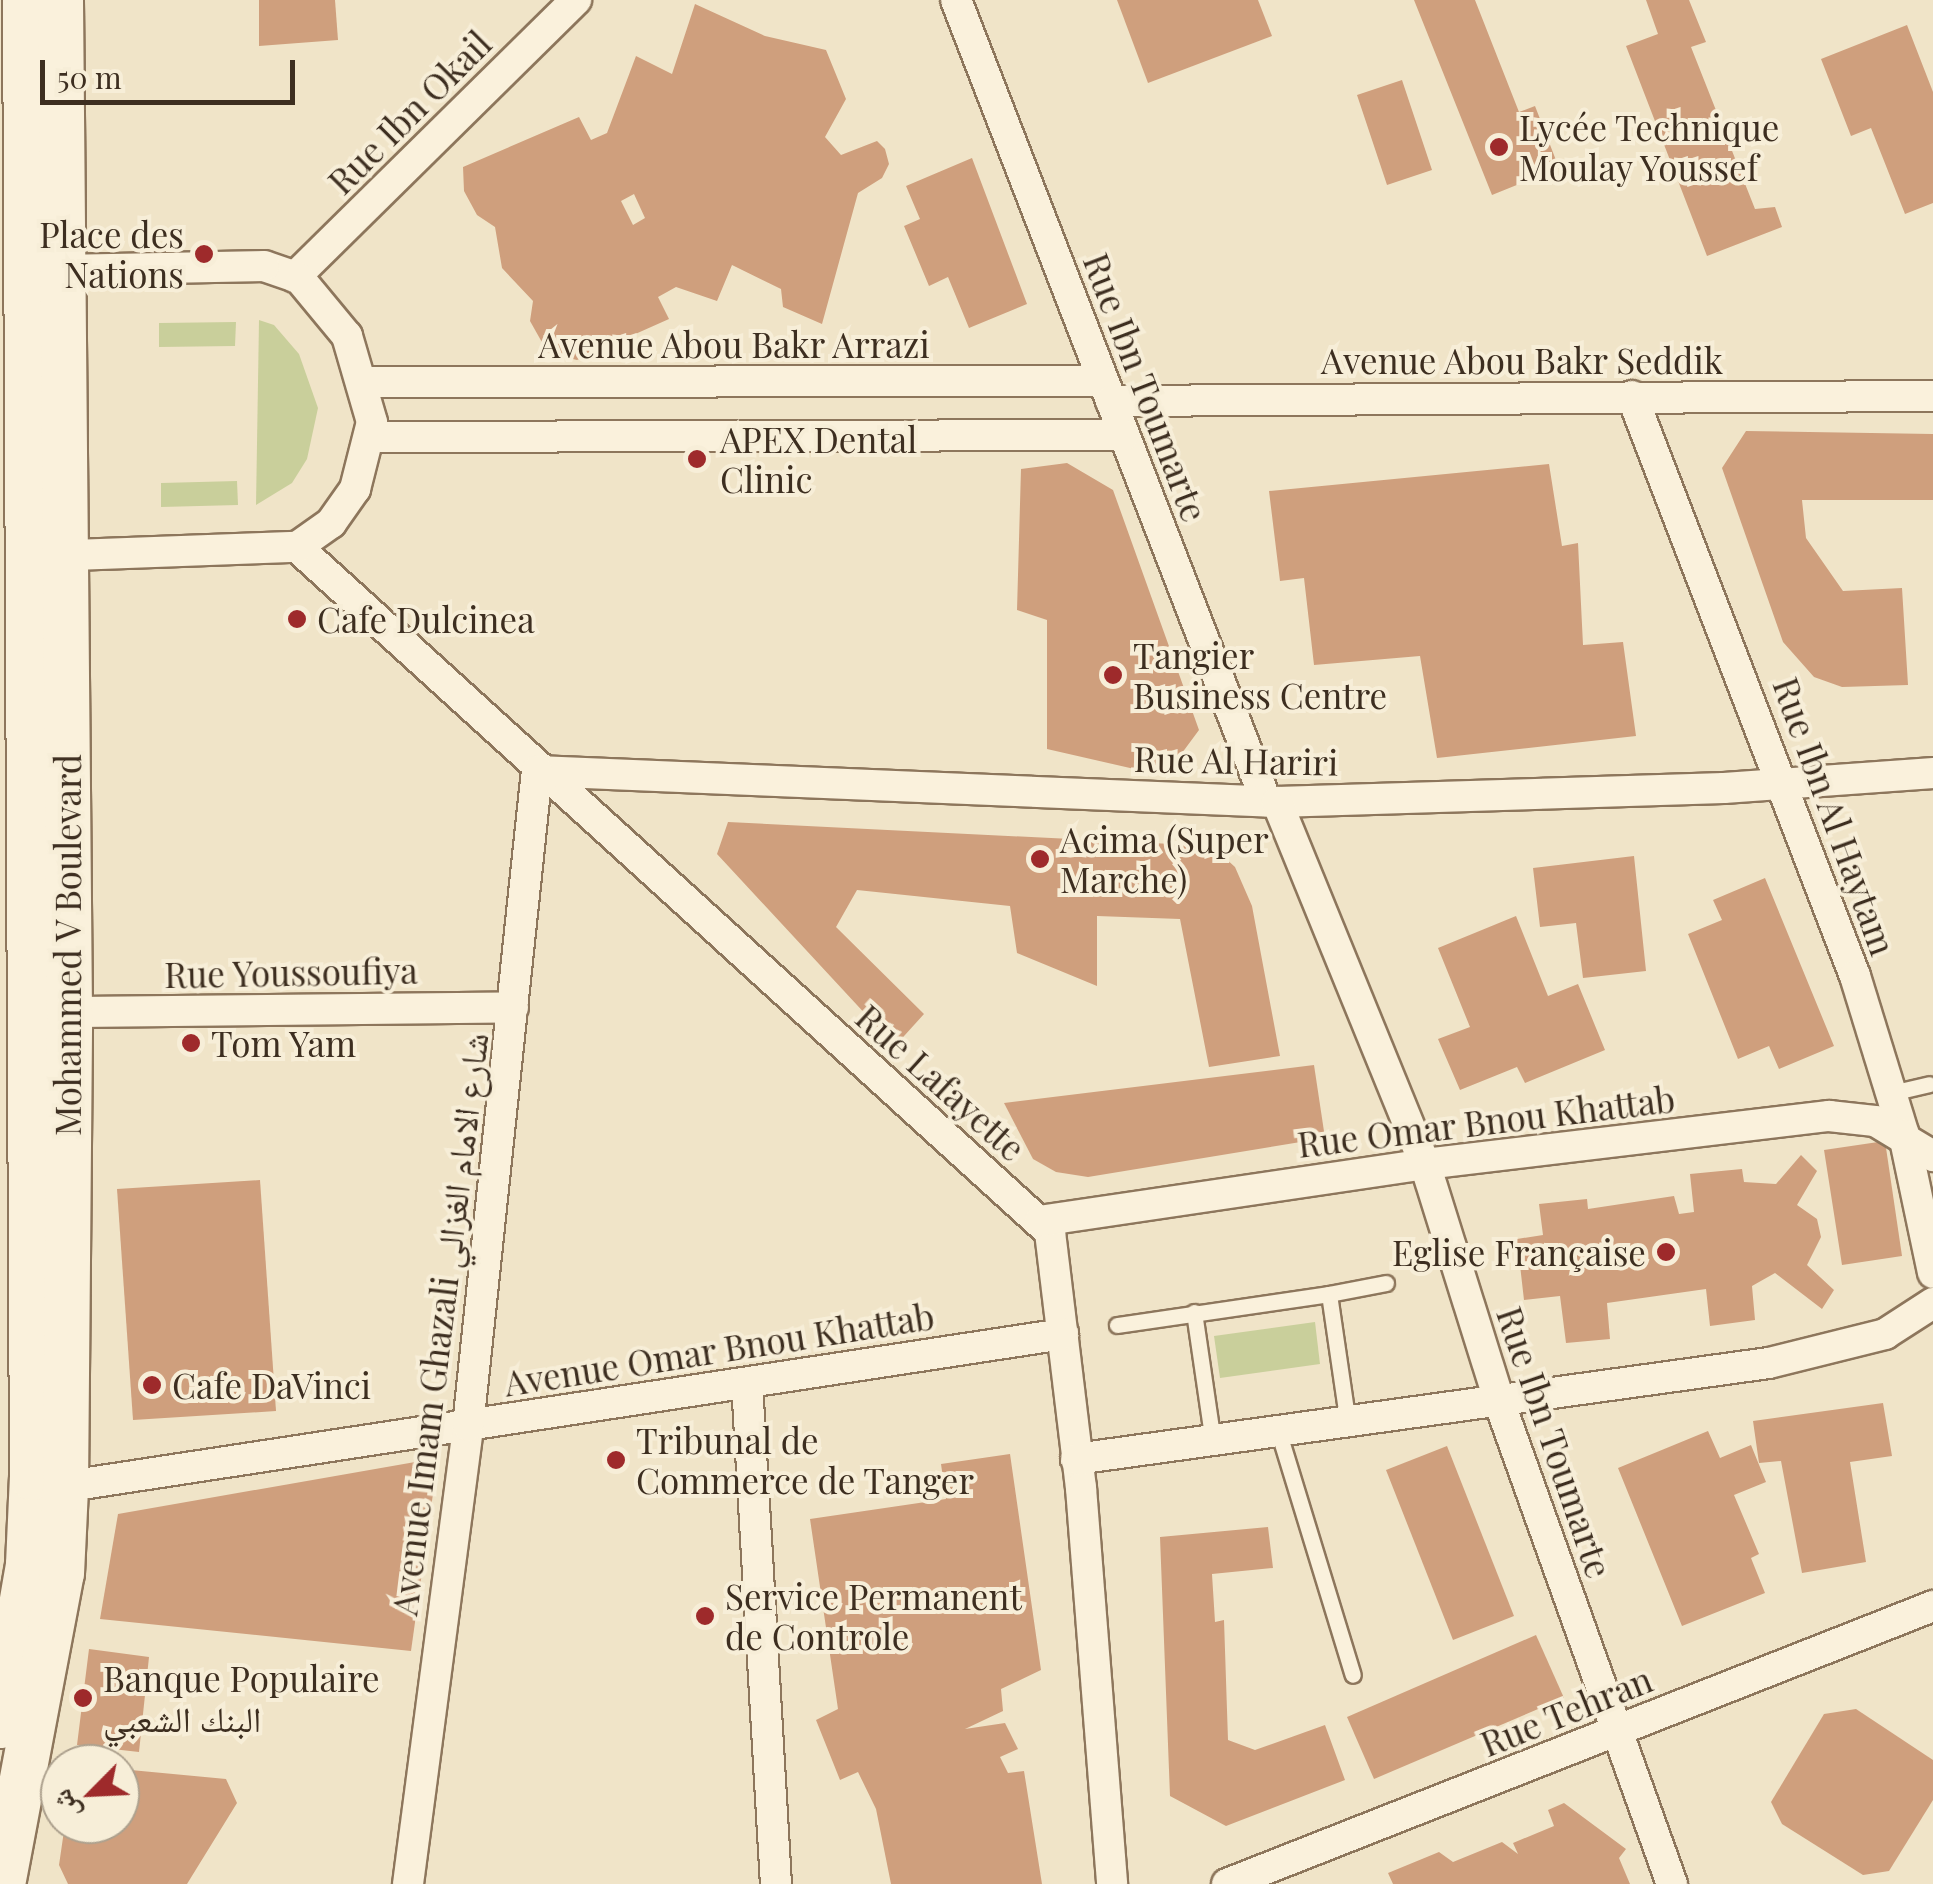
<!DOCTYPE html>
<meta charset="utf-8">
<style>
body{margin:0}
#map{position:relative;width:1933px;height:1884px;overflow:hidden;background:#f0e4c8;font-family:"Playfair Display","Noto Naskh Arabic",serif}
div>[style]{position:absolute}
.green>*{inset:0;background:#c9cf9b}
.building>*{inset:0;background:#cf9f7d}
.roads{filter:drop-shadow(2px 0 #8d765c) drop-shadow(-2px 0 #8d765c) drop-shadow(0 2px #8d765c) drop-shadow(0 -2px #8d765c)}
.lane>*{height:15px;margin:-7.5px;padding:0 7.5px;transform-origin:7.5px;border-radius:7.5px;background:#faf1dc}
.street>*{height:30px;margin:-15px;padding:0 15px;transform-origin:15px;border-radius:15px;background:#faf1dc}
.secondary>*{height:45px;margin:-22.5px;padding:0 22.5px;transform-origin:22.5px;border-radius:22.5px;background:#faf1dc}
.dots>*{width:28px;height:28px;translate:-50% -50%;box-sizing:border-box;border:5px solid #f7eed8;border-radius:50%}
span{translate:-50% -50%;white-space:nowrap;text-align:center;line-height:1.15;-webkit-text-stroke:8px #f7eed8;paint-order:stroke}
.street-label{font-size:35px;color:#3d2e20}
.poi-label{font-size:35px;color:#3d2e20}
.left{translate:0 -50%;text-align:left}
.right{translate:-100% -50%;text-align:right}
.north{position:absolute;left:40px;top:1744px;width:100px;height:100px;box-sizing:border-box;background:#f7eed8;border:2px solid #ada18e;border-radius:50%;rotate:246deg;font-size:28px;font-weight:700;line-height:40px;text-align:center;color:#3d2e20}
.north::after{content:'';display:block;margin:auto;width:35px;height:45px;background:#9e2a2b;clip-path:polygon(50% 0,100% 100%,50% 72%,0 100%)}
.scale{position:absolute;left:40px;top:60px;width:255px;height:45px;box-sizing:border-box;border:5px solid #3d2e20;border-top:0;padding-left:12px;font-size:30px;line-height:35px;white-space:nowrap;color:#3d2e20;-webkit-text-stroke:8px #f7eed8;paint-order:stroke}
</style>
<div id="map">
<div class="green">
<div style="clip-path:polygon(259px 320px,274px 325px,299px 354px,318px 408px,307px 459px,292px 483px,256px 505px)"></div>
<div style="clip-path:polygon(236px 322px,235px 346px,159px 347px,159px 323px)"></div>
<div style="clip-path:polygon(237px 481px,238px 505px,161px 507px,161px 483px)"></div>
<div style="clip-path:polygon(1315px 1322px,1320px 1364px,1220px 1378px,1214px 1336px)"></div>
</div>
<div class="building">
<div style="clip-path:polygon(259px 0,335px 0,338px 40px,259px 46px)"></div>
<div style="clip-path:polygon(1117px 0,1258px 0,1272px 36px,1148px 83px)"></div>
<div style="clip-path:polygon(1414px 0,1475px 0,1519px 112px,1535px 106px,1559px 168px,1492px 195px)"></div>
<div style="clip-path:polygon(1646px 0,1689px 0,1706px 42px,1691px 47px,1755px 209px,1775px 207px,1782px 227px,1707px 256px,1626px 46px,1658px 34px)"></div>
<div style="clip-path:polygon(evenodd,695px 4px,765px 36px,826px 50px,846px 99px,825px 137px,841px 155px,877px 141px,885px 149px,889px 164px,882px 178px,858px 193px,822px 324px,783px 307px,781px 289px,732px 265px,717px 301px,676px 287px,658px 297px,669px 319px,577px 360px,548px 353px,530px 321px,533px 301px,502px 268px,495px 227px,477px 215px,464px 191px,463px 167px,579px 117px,591px 140px,607px 133px,636px 56px,672px 74px,695px 4px,634px 194px,645px 218px,633px 225px,621px 201px,634px 194px)"></div>
<div style="clip-path:polygon(1907px 25px,1933px 92px,1933px 203px,1905px 214px,1871px 128px,1851px 136px,1821px 59px)"></div>
<div style="clip-path:polygon(1402px 80px,1432px 170px,1387px 185px,1357px 95px)"></div>
<div style="clip-path:polygon(972px 158px,1027px 304px,969px 328px,948px 277px,929px 286px,904px 226px,920px 219px,906px 186px)"></div>
<div style="clip-path:polygon(1746px 431px,1933px 434px,1933px 500px,1802px 500px,1806px 538px,1843px 591px,1902px 588px,1908px 685px,1842px 687px,1814px 677px,1783px 642px,1722px 468px)"></div>
<div style="clip-path:polygon(1067px 463px,1113px 490px,1199px 730px,1165px 776px,1047px 749px,1047px 620px,1017px 610px,1021px 469px)"></div>
<div style="clip-path:polygon(1549px 464px,1562px 546px,1578px 543px,1583px 645px,1623px 642px,1636px 736px,1437px 758px,1420px 656px,1314px 665px,1304px 578px,1280px 581px,1269px 491px)"></div>
<div style="clip-path:polygon(728px 822px,1212px 846px,1235px 867px,1252px 906px,1280px 1056px,1209px 1067px,1180px 919px,1097px 916px,1097px 986px,1017px 953px,1010px 906px,857px 890px,836px 927px,924px 1014px,895px 1046px,717px 854px)"></div>
<div style="clip-path:polygon(1634px 856px,1646px 971px,1583px 978px,1576px 923px,1540px 927px,1533px 868px)"></div>
<div style="clip-path:polygon(1765px 878px,1834px 1046px,1779px 1069px,1769px 1046px,1738px 1059px,1688px 934px,1722px 920px,1713px 900px)"></div>
<div style="clip-path:polygon(1516px 916px,1548px 996px,1578px 984px,1605px 1050px,1525px 1083px,1517px 1067px,1460px 1090px,1438px 1039px,1470px 1027px,1438px 948px)"></div>
<div style="clip-path:polygon(1314px 1065px,1325px 1138px,1088px 1177px,1056px 1172px,1033px 1159px,1004px 1103px)"></div>
<div style="clip-path:polygon(1885px 1141px,1902px 1256px,1842px 1265px,1824px 1150px)"></div>
<div style="clip-path:polygon(1801px 1155px,1817px 1171px,1797px 1205px,1817px 1219px,1821px 1237px,1807px 1265px,1834px 1290px,1822px 1309px,1775px 1273px,1752px 1286px,1755px 1320px,1710px 1326px,1706px 1289px,1607px 1303px,1610px 1339px,1566px 1343px,1560px 1296px,1524px 1300px,1517px 1239px,1543px 1235px,1539px 1204px,1587px 1199px,1588px 1209px,1674px 1196px,1679px 1214px,1694px 1212px,1690px 1174px,1742px 1169px,1744px 1182px,1776px 1184px)"></div>
<div style="clip-path:polygon(260px 1180px,276px 1411px,133px 1420px,117px 1189px)"></div>
<div style="clip-path:polygon(1883px 1403px,1892px 1456px,1850px 1462px,1866px 1562px,1802px 1573px,1781px 1461px,1759px 1463px,1753px 1421px)"></div>
<div style="clip-path:polygon(1708px 1431px,1720px 1458px,1751px 1445px,1766px 1482px,1734px 1495px,1759px 1554px,1751px 1558px,1765px 1593px,1682px 1626px,1618px 1468px)"></div>
<div style="clip-path:polygon(1447px 1446px,1514px 1616px,1453px 1640px,1386px 1470px)"></div>
<div style="clip-path:polygon(1010px 1454px,1041px 1670px,1001px 1689px,1003px 1711px,965px 1729px,1005px 1723px,1018px 1749px,1000px 1757px,1008px 1773px,1024px 1771px,1042px 1884px,891px 1884px,876px 1809px,858px 1772px,840px 1780px,816px 1720px,838px 1709px,810px 1519px,946px 1499px,941px 1464px)"></div>
<div style="clip-path:polygon(438px 1458px,411px 1651px,100px 1619px,118px 1514px)"></div>
<div style="clip-path:polygon(1268px 1527px,1273px 1568px,1212px 1574px,1215px 1622px,1224px 1620px,1228px 1740px,1255px 1750px,1325px 1725px,1345px 1780px,1226px 1826px,1170px 1796px,1160px 1537px)"></div>
<div style="clip-path:polygon(1536px 1635px,1564px 1698px,1374px 1779px,1347px 1717px)"></div>
<div style="clip-path:polygon(89px 1649px,149px 1657px,139px 1752px,77px 1745px)"></div>
<div style="clip-path:polygon(1856px 1709px,1933px 1760px,1933px 1800px,1889px 1871px,1863px 1875px,1782px 1824px,1771px 1802px,1824px 1714px)"></div>
<div style="clip-path:polygon(120px 1769px,226px 1779px,237px 1803px,187px 1884px,68px 1884px,59px 1865px,65px 1824px,120px 1824px)"></div>
<div style="clip-path:polygon(1564px 1803px,1626px 1849px,1619px 1858px,1630px 1884px,1393px 1884px,1388px 1873px,1439px 1852px,1453px 1862px,1502px 1842px,1518px 1854px,1513px 1843px,1554px 1826px,1548px 1810px)"></div>
</div>
<div class="roads">
<div class="lane">
<div style="left:1891px;top:1093px;width:39px;rotate:-13deg"></div>
<div style="left:1329px;top:1294px;width:58px;rotate:-10.9deg"></div>
<div style="left:1194px;top:1312px;width:124px;rotate:81.7deg"></div>
<div style="left:1117px;top:1325px;width:214px;rotate:-8.3deg"></div>
<div style="left:1329px;top:1294px;width:125px;rotate:81.7deg"></div>
<div style="left:1277px;top:1427px;width:259px;rotate:73deg"></div>
</div>
<div class="street">
<div style="left:956px;top:0;width:859px;rotate:68.84deg"></div>
<div style="left:295px;top:277px;width:395px;rotate:-44.6deg"></div>
<div style="left:364px;top:382px;width:739px;rotate:-0.08deg"></div>
<div style="left:1632px;top:396px;width:621px;rotate:68.97deg"></div>
<div style="left:1855px;top:976px;width:166px;rotate:72.9deg"></div>
<div style="left:1904px;top:1135px;width:141px;rotate:78.1deg"></div>
<div style="left:1111px;top:401px;width:822px;rotate:-0.35deg"></div>
<div style="left:370px;top:437px;width:754px;rotate:-0.15deg"></div>
<div style="left:297px;top:547px;width:1018px;rotate:42.29deg"></div>
<div style="left:1050px;top:1232px;width:258px;rotate:83.1deg"></div>
<div style="left:1081px;top:1488px;width:397px;rotate:85.5deg"></div>
<div style="left:46px;top:556px;width:251px;rotate:-2.1deg"></div>
<div style="left:297px;top:547px;width:42px;rotate:-35.2deg"></div>
<div style="left:331px;top:523px;width:42px;rotate:-54.8deg"></div>
<div style="left:355px;top:489px;width:69px;rotate:-75.8deg"></div>
<div style="left:372px;top:422px;width:90px;rotate:-106.2deg"></div>
<div style="left:347px;top:336px;width:75px;rotate:-129.6deg"></div>
<div style="left:299px;top:278px;width:37px;rotate:-161deg"></div>
<div style="left:264px;top:266px;width:202px;rotate:178.9deg"></div>
<div style="left:537px;top:771px;width:741px;rotate:2.4deg"></div>
<div style="left:1277px;top:802px;width:447px;rotate:-1.8deg"></div>
<div style="left:1724px;top:788px;width:210px;rotate:-4.1deg"></div>
<div style="left:1277px;top:802px;width:391px;rotate:67.8deg"></div>
<div style="left:1425px;top:1164px;width:251px;rotate:72.6deg"></div>
<div style="left:1500px;top:1404px;width:510px;rotate:70.29deg"></div>
<div style="left:69px;top:1012px;width:444px;rotate:-0.6deg"></div>
<div style="left:1040px;top:1221px;width:389px;rotate:-8.4deg"></div>
<div style="left:1425px;top:1164px;width:407px;rotate:-6.8deg"></div>
<div style="left:1829px;top:1116px;width:46px;rotate:6.2deg"></div>
<div style="left:1875px;top:1121px;width:68px;rotate:31.1deg"></div>
<div style="left:747px;top:1383px;width:502px;rotate:86.69deg"></div>
<div style="left:1076px;top:1459px;width:700px;rotate:-7.89deg"></div>
<div style="left:1769px;top:1363px;width:120px;rotate:-14deg"></div>
<div style="left:1885px;top:1334px;width:57px;rotate:-32.9deg"></div>
<div style="left:49px;top:1489px;width:1026px;rotate:-8.69deg"></div>
<div style="left:408px;top:1884px;width:462px;rotate:-82.5deg"></div>
<div style="left:468px;top:1426px;width:659px;rotate:-83.99deg"></div>
<div style="left:1227px;top:1884px;width:759px;rotate:-21.49deg"></div>
</div>
<div class="secondary">
<div style="left:0;top:1725px;width:163px;rotate:-80.1deg"></div>
<div style="left:28px;top:1564px;width:87px;rotate:-87.4deg"></div>
<div style="left:32px;top:1477px;width:1477px;rotate:-90.27deg"></div>
<div style="left:2px;top:1884px;width:317px;rotate:-79.3deg"></div>
<div style="left:61px;top:1573px;width:84px;rotate:-87.3deg"></div>
<div style="left:65px;top:1489px;width:477px;rotate:-89.5deg"></div>
<div style="left:69px;top:1012px;width:1012px;rotate:-90.51deg"></div>
</div>
</div>
<div class="dots">
<div style="left:1499px;top:147px;background:#9e2a2b"></div>
<div style="left:204px;top:254px;background:#9e2a2b"></div>
<div style="left:697px;top:459px;background:#9e2a2b"></div>
<div style="left:297px;top:619px;background:#9e2a2b"></div>
<div style="left:1113px;top:675px;background:#9e2a2b"></div>
<div style="left:1040px;top:859px;background:#9e2a2b"></div>
<div style="left:191px;top:1043px;background:#9e2a2b"></div>
<div style="left:1666px;top:1252px;background:#9e2a2b"></div>
<div style="left:152px;top:1385px;background:#9e2a2b"></div>
<div style="left:616px;top:1460px;background:#9e2a2b"></div>
<div style="left:705px;top:1616px;background:#9e2a2b"></div>
<div style="left:83px;top:1698px;background:#9e2a2b"></div>
</div>
<div class="street-label">
<span style="left:409px;top:112px;rotate:-45deg">Rue Ibn Okail</span>
<span style="left:734px;top:344px">Avenue Abou Bakr Arrazi</span>
<span style="left:1522px;top:360px">Avenue Abou Bakr Seddik</span>
<span style="left:1146px;top:387px;rotate:69deg">Rue Ibn Toumarte</span>
<span style="left:1236px;top:760px;rotate:1deg">Rue Al Hariri</span>
<span style="left:1835px;top:816px;rotate:70deg">Rue Ibn Al Haytam</span>
<span style="left:67px;top:945px;rotate:-90deg">Mohammed V Boulevard</span>
<span style="left:291px;top:972px;rotate:-1deg">Rue Youssoufiya</span>
<span style="left:941px;top:1082px;rotate:42deg">Rue Lafayette</span>
<span style="left:1486px;top:1121px;rotate:-7deg">Rue Omar Bnou Khattab</span>
<span style="left:439px;top:1324px;rotate:-83deg">Avenue Imam Ghazali شارع الامام الغزالي</span>
<span style="left:719px;top:1349px;rotate:-9deg">Avenue Omar Bnou Khattab</span>
<span style="left:1555px;top:1442px;rotate:71deg">Rue Ibn Toumarte</span>
<span style="left:1566px;top:1711px;rotate:-22deg">Rue Tehran</span>
</div>
<div class="poi-label">
<span class="left" style="left:1519px;top:147px">Lycée Technique<br>Moulay Youssef</span>
<span class="right" style="left:184px;top:254px">Place des<br>Nations</span>
<span class="left" style="left:720px;top:459px">APEX Dental<br>Clinic</span>
<span class="left" style="left:317px;top:619px">Cafe Dulcinea</span>
<span class="left" style="left:1133px;top:675px">Tangier<br>Business Centre</span>
<span class="left" style="left:1060px;top:859px">Acima (Super<br>Marche)</span>
<span class="left" style="left:211px;top:1043px">Tom Yam</span>
<span class="right" style="left:1646px;top:1252px">Eglise Française</span>
<span class="left" style="left:172px;top:1385px">Cafe DaVinci</span>
<span class="left" style="left:636px;top:1460px">Tribunal de<br>Commerce de Tanger</span>
<span class="left" style="left:725px;top:1616px">Service Permanent<br>de Controle</span>
<span class="left" style="left:103px;top:1698px">Banque Populaire<br>البنك الشعبي</span>
</div>
<div class="north">ش</div>
<div class="scale">50 m</div>
</div>
